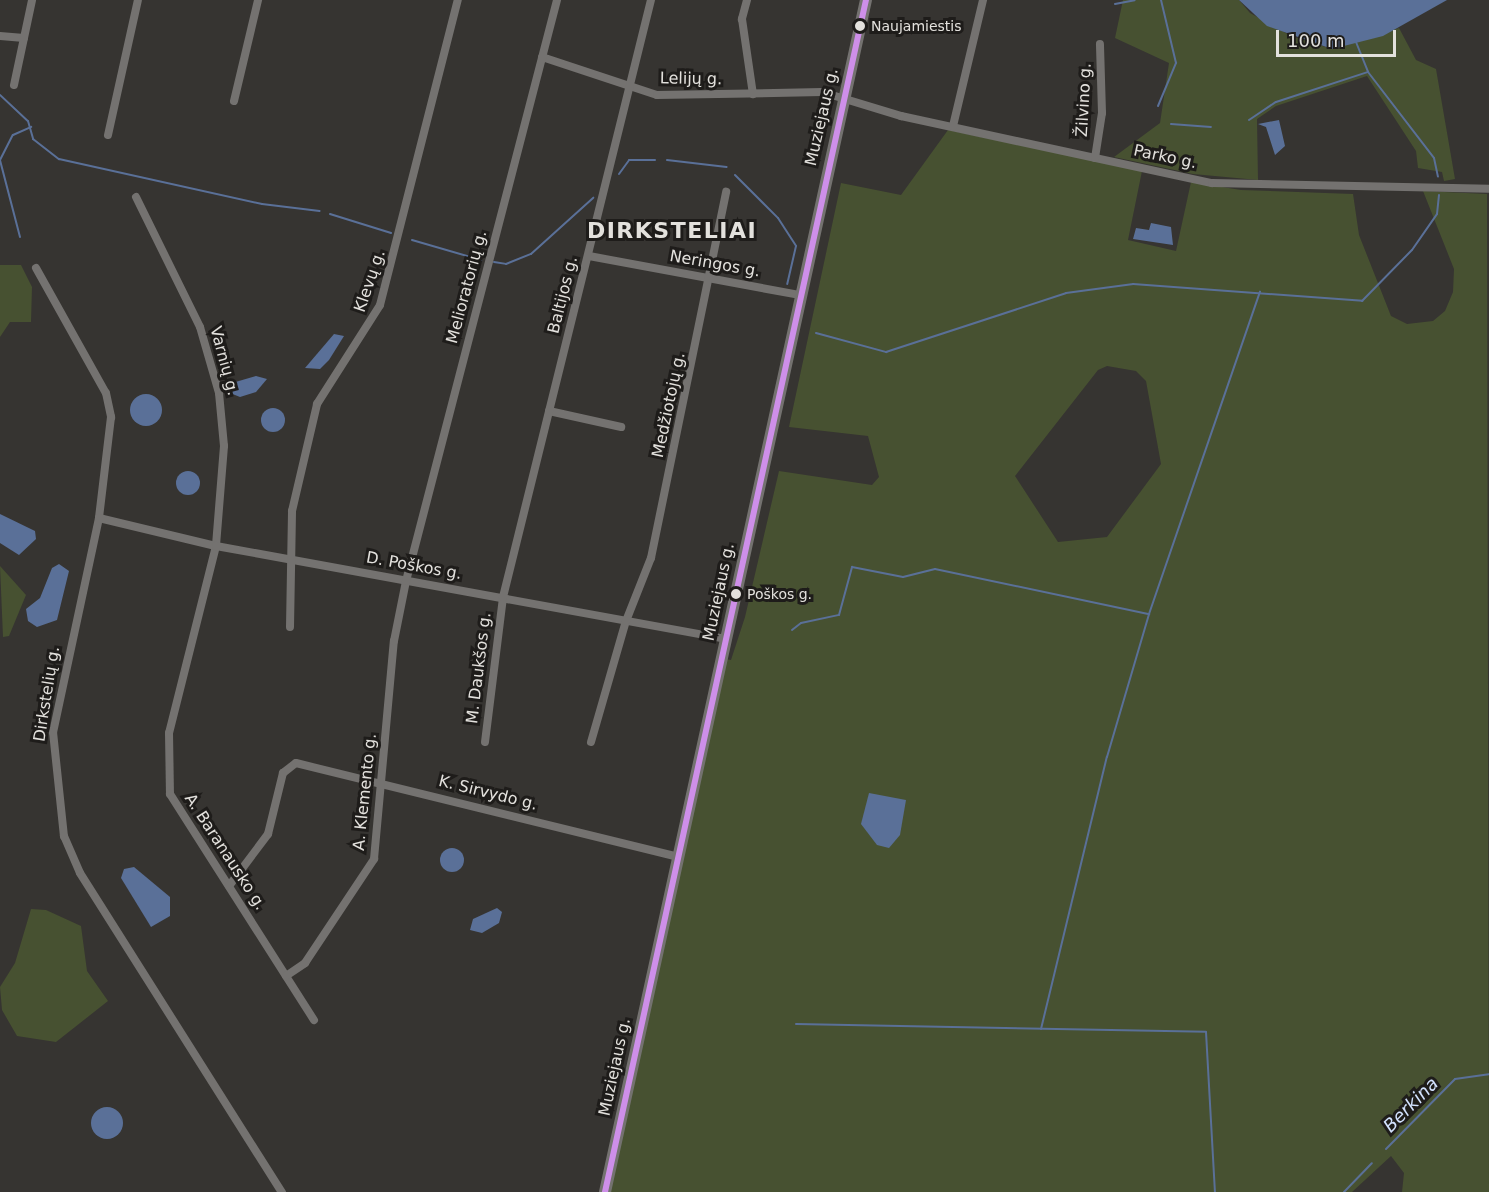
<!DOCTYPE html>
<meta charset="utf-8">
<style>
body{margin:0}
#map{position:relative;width:1489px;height:1192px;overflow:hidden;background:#363431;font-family:"DejaVu Sans",sans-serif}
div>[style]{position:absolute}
.green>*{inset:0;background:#475131}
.water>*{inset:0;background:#5a7098}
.round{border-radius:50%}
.stream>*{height:2px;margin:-1px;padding:0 1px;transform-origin:1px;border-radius:1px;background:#5a7098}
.minor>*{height:8px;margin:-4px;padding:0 4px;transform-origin:4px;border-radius:4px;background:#747270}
.secondary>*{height:12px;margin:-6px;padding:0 6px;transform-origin:6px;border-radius:6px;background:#747270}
.bus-1>*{height:6px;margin:-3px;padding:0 3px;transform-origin:3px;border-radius:3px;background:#ce8fe9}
.dots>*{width:16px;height:16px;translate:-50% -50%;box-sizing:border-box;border:3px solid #1e1c1a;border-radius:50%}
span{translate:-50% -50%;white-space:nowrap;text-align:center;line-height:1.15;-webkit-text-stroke:6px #1e1c1a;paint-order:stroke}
.bus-label{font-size:14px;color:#e3e1dd}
.left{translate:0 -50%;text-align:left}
.street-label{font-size:16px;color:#e3e1dd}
.water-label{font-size:18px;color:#d3e2fe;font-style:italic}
.district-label{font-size:22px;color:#e3e1dd;font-weight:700;letter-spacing:1.5px}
.scale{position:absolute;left:1276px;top:30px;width:120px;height:27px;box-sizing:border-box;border:3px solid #e3e1dd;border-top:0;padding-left:8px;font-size:18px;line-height:21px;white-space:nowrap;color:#e3e1dd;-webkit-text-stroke:4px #1e1c1a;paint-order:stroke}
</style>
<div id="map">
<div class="green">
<div style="clip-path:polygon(1123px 0,1239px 0,1250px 13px,1291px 36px,1332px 49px,1399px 28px,1416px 60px,1436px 69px,1455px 179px,1444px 181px,1442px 172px,1418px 168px,1416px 151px,1367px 76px,1276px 106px,1257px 119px,1258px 180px,1193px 174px,1114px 157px,1160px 123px,1169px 63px,1115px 38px)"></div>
<div style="clip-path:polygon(evenodd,948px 130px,1142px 171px,1128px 240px,1176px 251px,1191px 182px,1241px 190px,1353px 194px,1359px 235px,1391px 316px,1407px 324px,1433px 321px,1445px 311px,1453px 292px,1454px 269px,1423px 191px,1487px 194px,1489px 1192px,1402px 1192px,1404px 1173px,1391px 1156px,1352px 1192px,610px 1192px,725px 659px,731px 660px,745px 617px,779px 471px,872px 485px,879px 477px,868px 436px,789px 427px,841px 183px,901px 195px,948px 130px,1107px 366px,1136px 371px,1146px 381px,1161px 464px,1107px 537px,1058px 542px,1015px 476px,1098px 370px,1107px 366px)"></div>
<div style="clip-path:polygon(0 265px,21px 265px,32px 287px,31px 322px,10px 322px,0 337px)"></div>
<div style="clip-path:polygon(0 566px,26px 595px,9px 636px,3px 637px)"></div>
<div style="clip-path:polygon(31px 909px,46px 910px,81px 926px,87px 971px,108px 1001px,56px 1042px,17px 1036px,2px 1010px,0 987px,15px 963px)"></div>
</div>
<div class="water">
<div style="clip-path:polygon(1239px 0,1447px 0,1383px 36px,1332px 49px,1267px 26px)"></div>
<div style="clip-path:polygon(1279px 120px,1285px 146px,1275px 155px,1266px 127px,1258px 124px)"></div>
<div style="clip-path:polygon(1151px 223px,1171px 227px,1173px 245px,1133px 239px,1136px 228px,1149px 230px)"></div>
<div style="clip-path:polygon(334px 334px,344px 336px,329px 360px,320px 369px,305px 368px)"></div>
<div style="clip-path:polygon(256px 376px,267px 379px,256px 392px,240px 397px,230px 393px,232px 383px)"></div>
<div class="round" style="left:130px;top:394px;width:32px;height:32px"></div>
<div class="round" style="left:261px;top:408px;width:24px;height:24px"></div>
<div class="round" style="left:176px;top:471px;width:24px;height:24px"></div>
<div style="clip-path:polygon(0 514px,35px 531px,36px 539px,19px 555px,0 543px)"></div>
<div style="clip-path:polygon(59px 564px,69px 571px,57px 620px,37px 627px,28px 621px,26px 609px,40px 598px,52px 568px)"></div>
<div style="clip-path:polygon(869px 793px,906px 800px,900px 835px,889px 848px,877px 845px,861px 824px)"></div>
<div class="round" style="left:440px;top:848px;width:24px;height:24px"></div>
<div style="clip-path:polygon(134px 867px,170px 897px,170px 916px,151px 927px,121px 878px,124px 869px)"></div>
<div style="clip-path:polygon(497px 908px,502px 912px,499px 923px,482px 933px,470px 930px,473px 919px)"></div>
<div class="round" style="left:91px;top:1107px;width:32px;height:32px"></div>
</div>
<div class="stream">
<div style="left:1115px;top:4px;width:20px;rotate:-11deg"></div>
<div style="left:1356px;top:42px;width:32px;rotate:68deg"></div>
<div style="left:1368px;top:72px;width:108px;rotate:52.5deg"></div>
<div style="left:1434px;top:158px;width:19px;rotate:78deg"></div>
<div style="left:0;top:95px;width:38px;rotate:43deg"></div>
<div style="left:28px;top:121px;width:19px;rotate:74deg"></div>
<div style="left:33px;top:139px;width:33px;rotate:38deg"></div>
<div style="left:59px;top:159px;width:208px;rotate:12.5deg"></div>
<div style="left:262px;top:204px;width:58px;rotate:6.9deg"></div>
<div style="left:1158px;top:106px;width:47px;rotate:-67.3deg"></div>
<div style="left:1176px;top:63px;width:65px;rotate:-103.4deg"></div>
<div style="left:1249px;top:120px;width:32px;rotate:-34deg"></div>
<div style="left:1276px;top:102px;width:97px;rotate:-18.1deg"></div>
<div style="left:1171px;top:124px;width:40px;rotate:4.3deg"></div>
<div style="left:667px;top:160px;width:60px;rotate:6.7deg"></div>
<div style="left:619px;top:174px;width:17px;rotate:-54deg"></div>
<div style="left:629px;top:160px;width:26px"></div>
<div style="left:735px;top:175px;width:61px;rotate:45deg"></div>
<div style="left:778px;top:218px;width:33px;rotate:57deg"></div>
<div style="left:796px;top:246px;width:39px;rotate:103deg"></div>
<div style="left:330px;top:214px;width:64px;rotate:17.3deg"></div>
<div style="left:20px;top:237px;width:80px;rotate:-104.6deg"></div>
<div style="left:0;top:160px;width:28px;rotate:-63deg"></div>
<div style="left:13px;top:135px;width:20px;rotate:-24deg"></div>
<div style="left:412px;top:240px;width:72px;rotate:16.2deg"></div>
<div style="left:494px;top:262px;width:12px;rotate:9deg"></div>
<div style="left:506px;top:264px;width:27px;rotate:-22deg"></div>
<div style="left:531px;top:254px;width:84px;rotate:-42.1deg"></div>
<div style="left:816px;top:333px;width:73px;rotate:15.2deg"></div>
<div style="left:886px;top:352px;width:189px;rotate:-18.1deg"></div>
<div style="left:1066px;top:293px;width:68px;rotate:-7.7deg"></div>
<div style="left:1133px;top:284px;width:230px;rotate:4.2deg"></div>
<div style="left:1362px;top:301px;width:71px;rotate:-45.6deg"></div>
<div style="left:1412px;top:250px;width:44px;rotate:-55.2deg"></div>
<div style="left:1437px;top:214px;width:19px;rotate:-84deg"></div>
<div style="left:792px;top:630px;width:11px;rotate:-38deg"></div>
<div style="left:801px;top:623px;width:39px;rotate:-12deg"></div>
<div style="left:839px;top:615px;width:50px;rotate:-74.8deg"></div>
<div style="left:852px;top:567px;width:52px;rotate:11.1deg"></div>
<div style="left:903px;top:577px;width:33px;rotate:-14deg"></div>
<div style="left:935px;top:569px;width:219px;rotate:11.9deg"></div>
<div style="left:1149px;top:614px;width:341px;rotate:-71deg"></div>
<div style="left:796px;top:1024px;width:410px;rotate:1.1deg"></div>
<div style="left:1206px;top:1032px;width:160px;rotate:86.8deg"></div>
<div style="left:1041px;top:1029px;width:280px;rotate:-76.4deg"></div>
<div style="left:1107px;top:757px;width:149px;rotate:-73.6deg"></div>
<div style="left:1386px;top:1149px;width:98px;rotate:-45.4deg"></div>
<div style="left:1455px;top:1079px;width:34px;rotate:-8deg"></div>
<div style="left:1344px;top:1192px;width:40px;rotate:-46deg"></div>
</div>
<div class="minor">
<div style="left:747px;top:0;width:20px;rotate:105deg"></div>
<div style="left:742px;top:19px;width:76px;rotate:81.7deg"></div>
<div style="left:0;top:36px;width:24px;rotate:5deg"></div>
<div style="left:542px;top:57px;width:121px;rotate:18.3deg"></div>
<div style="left:657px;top:95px;width:165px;rotate:-1deg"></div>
<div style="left:822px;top:92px;width:83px;rotate:16.9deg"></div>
<div style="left:901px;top:116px;width:318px;rotate:12.2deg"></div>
<div style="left:1212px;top:183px;width:277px;rotate:1.2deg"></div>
<div style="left:14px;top:85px;width:87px;rotate:-78deg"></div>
<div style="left:234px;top:101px;width:104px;rotate:-76.6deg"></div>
<div style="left:953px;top:126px;width:130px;rotate:-76.6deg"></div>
<div style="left:108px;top:135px;width:138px;rotate:-77.5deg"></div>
<div style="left:1095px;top:158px;width:46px;rotate:-81.2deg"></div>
<div style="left:1102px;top:113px;width:69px;rotate:-91.7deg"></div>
<div style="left:136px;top:197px;width:145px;rotate:63.8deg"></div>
<div style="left:200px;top:327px;width:69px;rotate:73.9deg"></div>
<div style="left:219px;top:393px;width:53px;rotate:84.6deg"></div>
<div style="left:224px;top:446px;width:100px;rotate:94.6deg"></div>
<div style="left:216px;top:546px;width:193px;rotate:104.1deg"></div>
<div style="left:169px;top:733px;width:61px;rotate:89.1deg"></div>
<div style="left:170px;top:794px;width:268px;rotate:57.5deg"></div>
<div style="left:589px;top:256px;width:215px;rotate:10.5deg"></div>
<div style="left:36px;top:268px;width:143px;rotate:60.8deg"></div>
<div style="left:106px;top:393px;width:25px;rotate:78deg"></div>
<div style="left:111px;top:417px;width:102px;rotate:96.8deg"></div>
<div style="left:99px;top:518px;width:219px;rotate:102.1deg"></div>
<div style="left:53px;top:732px;width:105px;rotate:84deg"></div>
<div style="left:64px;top:836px;width:40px;rotate:66.6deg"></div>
<div style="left:80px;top:873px;width:378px;rotate:57.7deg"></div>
<div style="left:549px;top:411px;width:74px;rotate:12.5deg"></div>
<div style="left:99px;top:518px;width:120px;rotate:13.5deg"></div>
<div style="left:216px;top:546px;width:518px;rotate:10.33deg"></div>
<div style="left:290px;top:627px;width:116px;rotate:-89deg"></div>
<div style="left:292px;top:511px;width:110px;rotate:-76.8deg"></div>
<div style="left:317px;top:404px;width:117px;rotate:-57.5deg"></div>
<div style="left:380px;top:305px;width:315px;rotate:-75.7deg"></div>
<div style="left:485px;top:742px;width:146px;rotate:-82.9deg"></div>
<div style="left:503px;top:597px;width:615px;rotate:-76.08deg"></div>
<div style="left:591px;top:742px;width:126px;rotate:-73.9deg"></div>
<div style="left:626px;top:621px;width:68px;rotate:-68.4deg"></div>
<div style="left:651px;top:558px;width:374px;rotate:-78.4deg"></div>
<div style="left:229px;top:886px;width:65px;rotate:-53.1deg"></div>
<div style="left:268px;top:834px;width:63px;rotate:-76.2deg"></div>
<div style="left:283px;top:773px;width:16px;rotate:-38deg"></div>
<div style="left:296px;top:763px;width:393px;rotate:13.8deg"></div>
<div style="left:286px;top:976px;width:23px;rotate:-34deg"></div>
<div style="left:305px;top:963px;width:125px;rotate:-56.4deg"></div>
<div style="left:374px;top:859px;width:219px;rotate:-84.8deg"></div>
<div style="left:394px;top:641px;width:61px;rotate:-78.7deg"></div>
<div style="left:406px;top:581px;width:600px;rotate:-75.43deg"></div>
</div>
<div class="secondary">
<div style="left:605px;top:1192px;width:1220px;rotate:-77.65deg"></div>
</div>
<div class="bus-1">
<div style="left:605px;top:1192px;width:1220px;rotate:-77.65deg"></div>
</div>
<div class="dots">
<div style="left:860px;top:26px;background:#e3e1dd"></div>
<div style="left:736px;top:594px;background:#e3e1dd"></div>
</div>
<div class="bus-label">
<span class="left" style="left:871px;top:26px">Naujamiestis</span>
<span class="left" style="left:747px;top:594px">Poškos g.</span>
</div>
<div class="street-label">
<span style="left:691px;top:79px;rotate:1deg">Lelijų g.</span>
<span style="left:1084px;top:100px;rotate:-87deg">Žilvino g.</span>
<span style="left:822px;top:117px;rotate:-77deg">Muziejaus g.</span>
<span style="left:1165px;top:157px;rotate:12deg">Parko g.</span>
<span style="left:715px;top:264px;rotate:10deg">Neringos g.</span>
<span style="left:370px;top:281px;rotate:-71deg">Klevų g.</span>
<span style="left:467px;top:287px;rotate:-75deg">Melioratorių g.</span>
<span style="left:563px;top:295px;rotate:-76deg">Baltijos g.</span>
<span style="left:224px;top:361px;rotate:75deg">Varnių g.</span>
<span style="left:669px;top:405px;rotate:-78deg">Medžiotojų g.</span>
<span style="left:414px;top:566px;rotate:10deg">D. Poškos g.</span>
<span style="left:719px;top:592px;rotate:-78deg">Muziejaus g.</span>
<span style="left:479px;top:668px;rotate:-83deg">M. Daukšos g.</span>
<span style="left:47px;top:694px;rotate:-81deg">Dirkstelių g.</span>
<span style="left:365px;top:792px;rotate:-84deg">A. Klemento g.</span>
<span style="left:488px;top:793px;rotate:14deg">K. Sirvydo g.</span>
<span style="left:225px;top:852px;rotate:57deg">A. Baranausko g.</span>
<span style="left:615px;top:1067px;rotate:-78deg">Muziejaus g.</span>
</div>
<div class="water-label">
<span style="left:1411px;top:1105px;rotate:-45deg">Berkina</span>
</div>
<div class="district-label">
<span style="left:672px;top:231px">DIRKSTELIAI</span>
</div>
<div class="scale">100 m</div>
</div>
